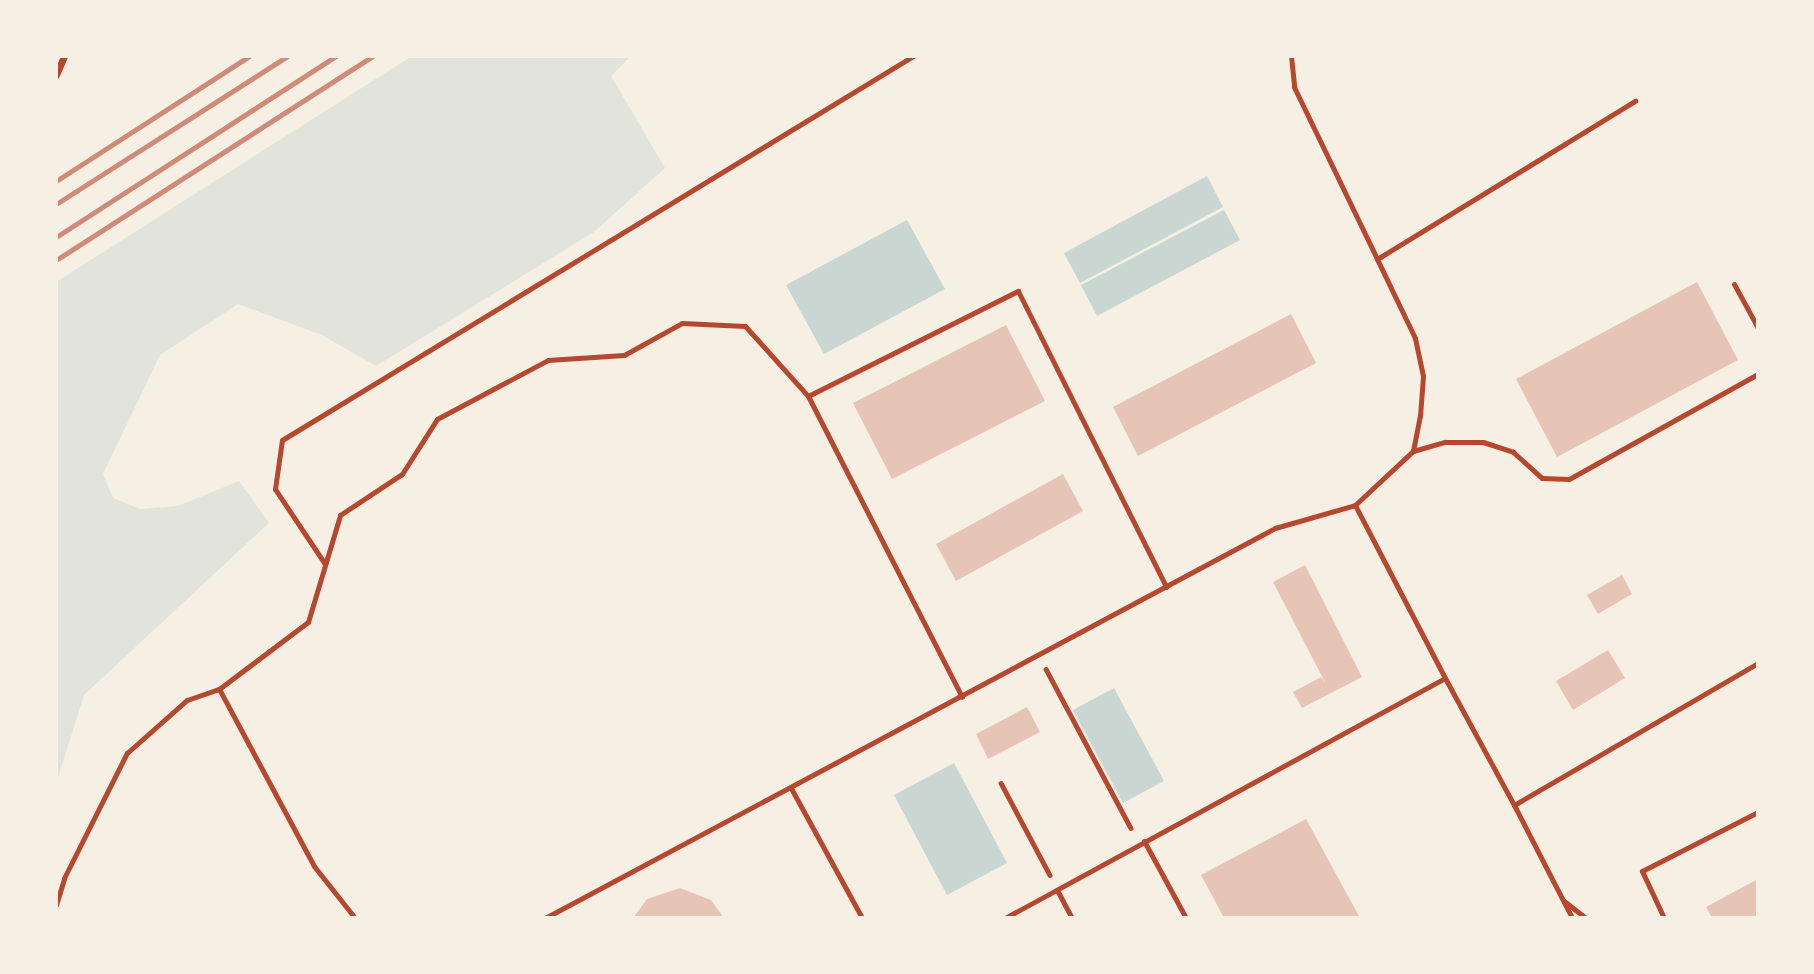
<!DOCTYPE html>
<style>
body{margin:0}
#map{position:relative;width:1814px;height:974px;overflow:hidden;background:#f6efe4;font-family:"Archivo Narrow",sans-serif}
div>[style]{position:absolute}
.green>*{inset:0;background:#e2e4dc}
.water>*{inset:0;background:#c9d6d2}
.building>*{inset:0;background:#e6c5b7}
.path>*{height:4.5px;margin:-2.25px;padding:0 2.25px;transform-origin:2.25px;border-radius:2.25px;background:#b5482f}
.service>*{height:5px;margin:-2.5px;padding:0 2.5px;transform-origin:2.5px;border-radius:2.5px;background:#b5482f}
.minor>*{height:7px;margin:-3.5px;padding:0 3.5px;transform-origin:3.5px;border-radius:3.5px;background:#b5482f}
.rail>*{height:5px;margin:-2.5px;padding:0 2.5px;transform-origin:2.5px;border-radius:2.5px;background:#cf8b77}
span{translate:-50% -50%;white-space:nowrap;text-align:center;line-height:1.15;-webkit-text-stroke:6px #f6efe4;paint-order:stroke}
.frame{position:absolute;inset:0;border:58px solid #f6efe4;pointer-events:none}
</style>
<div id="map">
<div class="green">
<div style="clip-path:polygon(412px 56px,631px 56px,611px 76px,665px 168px,594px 232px,376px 366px,322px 335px,238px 304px,160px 355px,103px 474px,113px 498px,140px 509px,178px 506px,239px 481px,269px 523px,84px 695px,56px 784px,56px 282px)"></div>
</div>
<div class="water">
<div style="clip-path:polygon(1207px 176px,1223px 207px,1080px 283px,1064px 253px)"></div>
<div style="clip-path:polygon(1224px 210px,1240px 240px,1097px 316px,1081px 285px)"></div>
<div style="clip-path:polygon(907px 220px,945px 289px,824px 354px,786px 285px)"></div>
<div style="clip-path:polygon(1114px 688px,1164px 781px,1123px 803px,1073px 710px)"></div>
<div style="clip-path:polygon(954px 763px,1007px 863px,947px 895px,894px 795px)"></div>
</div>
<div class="building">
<div style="clip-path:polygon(1697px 282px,1738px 360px,1557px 457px,1516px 379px)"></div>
<div style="clip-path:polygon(1291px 314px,1316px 363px,1138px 456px,1113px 407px)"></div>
<div style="clip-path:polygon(1006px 325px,1045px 401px,892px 479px,853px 403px)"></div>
<div style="clip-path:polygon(1063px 474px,1083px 511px,956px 581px,936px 544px)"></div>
<div style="clip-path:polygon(1305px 565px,1362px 677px,1302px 708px,1293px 692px,1321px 677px,1326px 684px,1273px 582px)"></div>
<div style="clip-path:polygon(1622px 575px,1632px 594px,1598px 614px,1587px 595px)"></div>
<div style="clip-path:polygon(1608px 650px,1625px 678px,1573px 710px,1556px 681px)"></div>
<div style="clip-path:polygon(1027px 707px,1040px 732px,988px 759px,976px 734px)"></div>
<div style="clip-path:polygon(1306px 819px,1360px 918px,1224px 918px,1201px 875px)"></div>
<div style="clip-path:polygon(1758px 879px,1758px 918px,1712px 918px,1706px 907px)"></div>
<div style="clip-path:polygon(680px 888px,711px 900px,724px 918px,633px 918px,647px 899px)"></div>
</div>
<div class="path">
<div style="left:1046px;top:669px;width:180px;rotate:61.9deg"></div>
<div style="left:1001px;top:783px;width:104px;rotate:62deg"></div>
</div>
<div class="service">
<div style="left:1291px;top:56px;width:31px;rotate:84deg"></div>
<div style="left:1294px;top:87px;width:191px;rotate:64.2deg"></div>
<div style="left:1734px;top:284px;width:50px;rotate:61.4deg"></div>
<div style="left:808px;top:396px;width:235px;rotate:-26.6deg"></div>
<div style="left:1018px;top:291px;width:331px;rotate:63.4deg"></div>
<div style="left:1413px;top:451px;width:33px;rotate:-16deg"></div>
<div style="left:1445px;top:442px;width:38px"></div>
<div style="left:1483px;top:442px;width:32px;rotate:18deg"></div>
<div style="left:1513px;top:452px;width:39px;rotate:42deg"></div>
<div style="left:1542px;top:478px;width:27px;rotate:2deg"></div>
<div style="left:1569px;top:479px;width:216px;rotate:-29.1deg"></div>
<div style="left:325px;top:564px;width:90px;rotate:-123.7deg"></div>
<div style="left:275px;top:489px;width:49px;rotate:-81.9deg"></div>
<div style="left:282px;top:440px;width:739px;rotate:-31.32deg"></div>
<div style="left:1445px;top:678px;width:195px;rotate:-117.5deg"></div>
<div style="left:1355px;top:505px;width:79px;rotate:-43deg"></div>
<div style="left:1413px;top:451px;width:36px;rotate:-79deg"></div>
<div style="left:1420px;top:416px;width:40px;rotate:-85.7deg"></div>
<div style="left:1423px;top:376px;width:39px;rotate:-102deg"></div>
<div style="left:1415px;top:338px;width:88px;rotate:-115.7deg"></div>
<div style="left:1377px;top:259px;width:303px;rotate:-31.5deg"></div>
<div style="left:792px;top:790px;width:146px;rotate:61.3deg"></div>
<div style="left:1514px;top:805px;width:127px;rotate:62.8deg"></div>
<div style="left:1144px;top:841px;width:88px;rotate:61.4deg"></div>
<div style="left:1057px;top:890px;width:32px;rotate:62deg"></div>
<div style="left:1564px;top:901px;width:28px;rotate:38deg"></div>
<div style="left:56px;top:905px;width:28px;rotate:-73deg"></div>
<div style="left:64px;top:878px;width:140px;rotate:-63.3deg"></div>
<div style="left:127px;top:753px;width:80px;rotate:-41.5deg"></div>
<div style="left:187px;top:700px;width:34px;rotate:-19deg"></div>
<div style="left:355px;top:918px;width:66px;rotate:-128.3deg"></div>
<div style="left:314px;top:866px;width:201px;rotate:-118.2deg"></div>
<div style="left:219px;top:689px;width:111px;rotate:-37deg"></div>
<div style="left:308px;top:622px;width:112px;rotate:-73.3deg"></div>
<div style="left:340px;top:515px;width:74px;rotate:-33.5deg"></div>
<div style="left:402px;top:474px;width:65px;rotate:-57.5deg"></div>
<div style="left:437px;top:419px;width:126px;rotate:-28deg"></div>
<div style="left:548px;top:360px;width:76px;rotate:-3.8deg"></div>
<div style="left:624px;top:355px;width:66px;rotate:-28.9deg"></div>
<div style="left:682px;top:323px;width:63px;rotate:2.7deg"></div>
<div style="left:745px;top:326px;width:94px;rotate:48deg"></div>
<div style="left:808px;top:396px;width:338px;rotate:62.9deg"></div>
<div style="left:545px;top:918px;width:828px;rotate:-28.11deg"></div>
<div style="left:1275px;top:528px;width:83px;rotate:-16deg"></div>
<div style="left:1005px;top:918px;width:501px;rotate:-28.61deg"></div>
<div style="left:1445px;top:678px;width:145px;rotate:61.5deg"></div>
<div style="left:1514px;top:805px;width:282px;rotate:-30.2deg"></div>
<div style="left:1664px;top:918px;width:52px;rotate:-115.1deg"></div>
<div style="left:1642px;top:871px;width:130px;rotate:-27deg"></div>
</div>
<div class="minor">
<div style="left:56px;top:75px;width:21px;rotate:-67deg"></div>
</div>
<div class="rail">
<div style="left:56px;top:181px;width:230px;rotate:-32.9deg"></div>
<div style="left:56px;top:204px;width:274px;rotate:-32.6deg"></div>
<div style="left:56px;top:237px;width:333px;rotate:-32.9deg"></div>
<div style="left:56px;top:260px;width:377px;rotate:-32.8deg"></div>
</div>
<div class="frame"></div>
</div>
